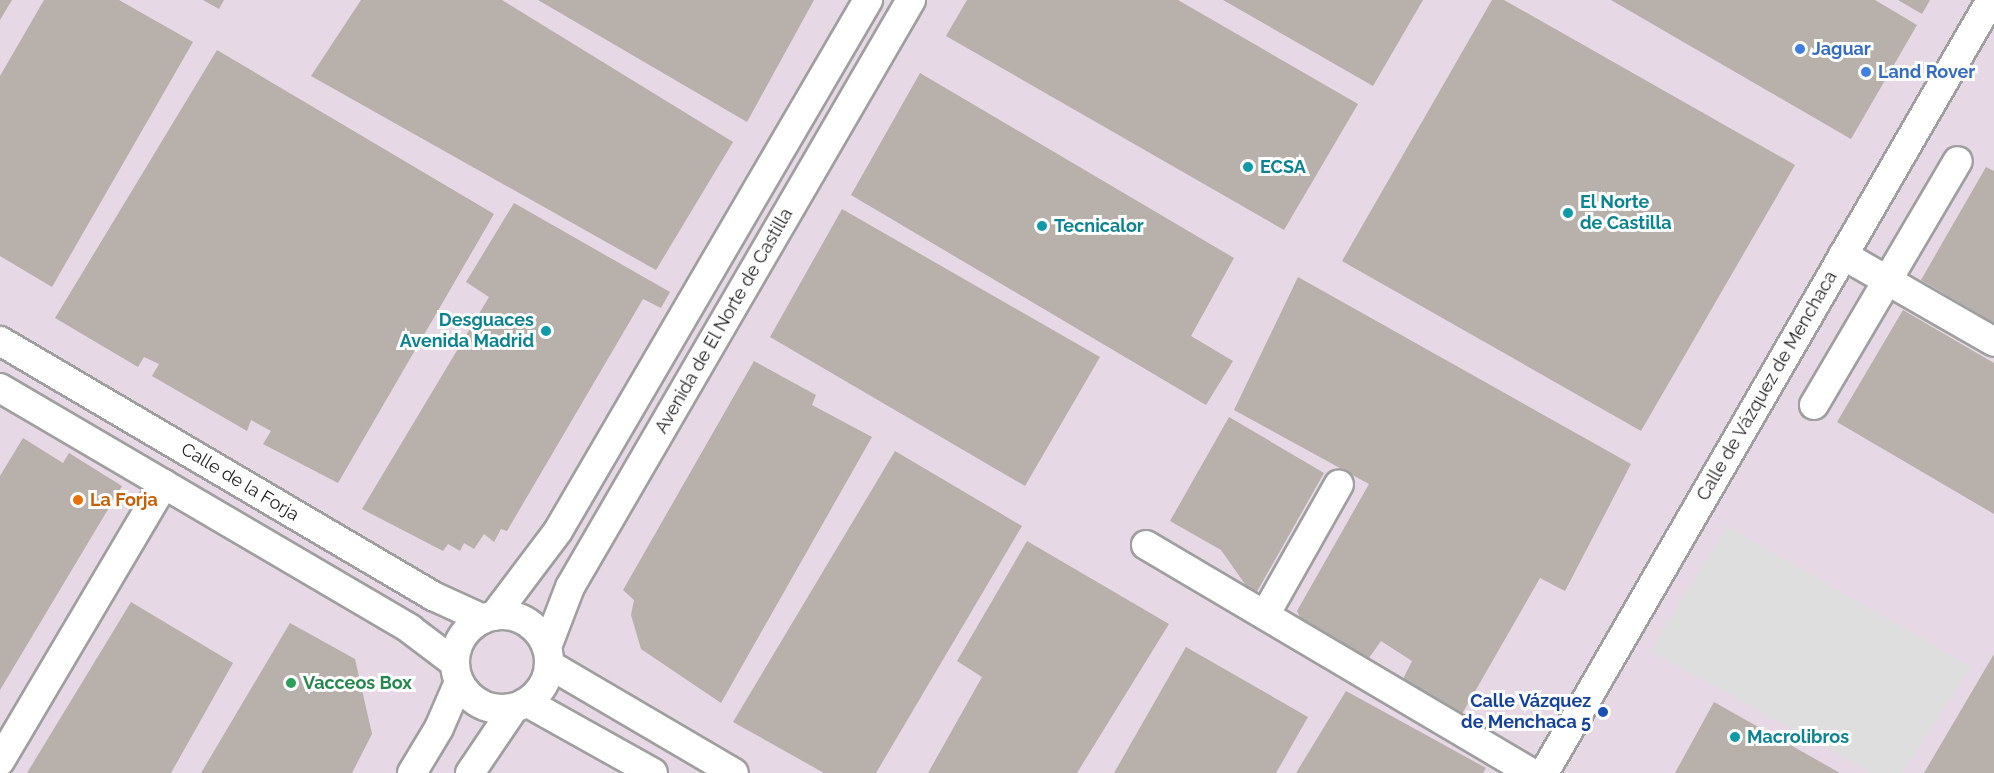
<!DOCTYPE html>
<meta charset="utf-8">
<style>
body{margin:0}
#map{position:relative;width:1994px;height:773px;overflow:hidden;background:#eeebe5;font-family:Raleway,sans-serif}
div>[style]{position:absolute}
.industrial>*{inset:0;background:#e6d8e4}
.parking>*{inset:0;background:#dedede}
.building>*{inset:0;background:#b7b0ab}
.roads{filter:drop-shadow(2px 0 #9f9f9f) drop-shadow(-2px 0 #9f9f9f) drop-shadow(0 2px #9f9f9f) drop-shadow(0 -2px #9f9f9f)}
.minor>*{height:28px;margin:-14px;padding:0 14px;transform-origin:14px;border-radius:14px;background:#fff}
.minor>.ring{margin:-14px;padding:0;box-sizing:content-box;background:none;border:28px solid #fff;border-radius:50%}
.dots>*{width:16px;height:16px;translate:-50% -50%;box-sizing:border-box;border:3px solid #fff;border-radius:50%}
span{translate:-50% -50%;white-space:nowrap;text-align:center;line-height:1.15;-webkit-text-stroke:6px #fff;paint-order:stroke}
.shop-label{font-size:18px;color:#366cbe;font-weight:700}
.left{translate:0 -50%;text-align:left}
.culture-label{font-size:18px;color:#0d838f;font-weight:700}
.right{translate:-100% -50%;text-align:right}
.street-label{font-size:18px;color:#1e1e1e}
.food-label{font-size:18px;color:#c56008;font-weight:700}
.leisure-label{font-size:18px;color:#27864d;font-weight:700}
.transit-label{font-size:18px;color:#164399;font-weight:700}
</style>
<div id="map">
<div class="industrial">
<div style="clip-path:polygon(0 0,1994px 0,1994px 773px,0 773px)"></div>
</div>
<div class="parking">
<div style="clip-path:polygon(1727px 526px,1971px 667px,1902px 773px,1872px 773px,1650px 651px)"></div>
</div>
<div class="building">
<div style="clip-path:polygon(0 0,12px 0,0 20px)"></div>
<div style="clip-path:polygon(44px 0,119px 0,193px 42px,52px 287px,0 256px,0 76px)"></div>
<div style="clip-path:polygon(203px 0,224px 0,219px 9px)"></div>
<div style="clip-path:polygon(361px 0,502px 0,733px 142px,656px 270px,311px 76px)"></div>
<div style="clip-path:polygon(538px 0,814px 0,747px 122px)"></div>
<div style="clip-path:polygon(967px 0,1178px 0,1358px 104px,1284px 230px,946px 36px)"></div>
<div style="clip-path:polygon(1223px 0,1423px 0,1373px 86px)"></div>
<div style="clip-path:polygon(1492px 0,1504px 0,1795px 165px,1641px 431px,1342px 261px)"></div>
<div style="clip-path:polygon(1611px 0,1875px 0,1917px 25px,1851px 139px)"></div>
<div style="clip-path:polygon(1898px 0,1930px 0,1922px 14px)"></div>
<div style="clip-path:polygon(217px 50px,494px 214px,338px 483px,263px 444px,271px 431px,251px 420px,247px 431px,152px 376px,159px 364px,144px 357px,138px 367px,55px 318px)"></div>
<div style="clip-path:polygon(920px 73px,1234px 258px,1191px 336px,1233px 361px,1206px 405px,851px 195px)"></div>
<div style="clip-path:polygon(1986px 167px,1994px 171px,1994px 323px,1921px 280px)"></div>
<div style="clip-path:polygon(514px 203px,670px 292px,661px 308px,643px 299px,507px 531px,501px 529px,494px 542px,484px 534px,474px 549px,464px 543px,460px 551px,448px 544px,443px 551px,362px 509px,489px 297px,466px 282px)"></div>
<div style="clip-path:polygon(842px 209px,1100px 357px,1025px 486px,770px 337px)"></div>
<div style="clip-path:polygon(1298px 277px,1631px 464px,1565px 591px,1540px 578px,1458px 721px,1399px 687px,1412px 661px,1381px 641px,1362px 668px,1310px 638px,1297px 611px,1369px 484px,1234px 410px)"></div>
<div style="clip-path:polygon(1903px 310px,1994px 363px,1994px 514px,1837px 422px)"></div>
<div style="clip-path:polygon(754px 361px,816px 395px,812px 405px,872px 437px,721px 703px,641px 649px,631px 615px,634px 600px,623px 590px)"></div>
<div style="clip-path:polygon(1229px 417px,1324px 473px,1254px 597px,1221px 550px,1170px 521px)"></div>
<div style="clip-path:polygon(23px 438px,63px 463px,69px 453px,122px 486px,0 690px,0 476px)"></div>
<div style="clip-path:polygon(895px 451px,1022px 526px,876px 773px,824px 773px,733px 722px)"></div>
<div style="clip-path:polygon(1027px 541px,1169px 624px,1077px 773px,928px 773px,982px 677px,957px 661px)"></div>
<div style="clip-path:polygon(131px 602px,233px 663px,171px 773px,27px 773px)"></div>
<div style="clip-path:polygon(290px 623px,355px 659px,372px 734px,352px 773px,201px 773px)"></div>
<div style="clip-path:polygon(1186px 647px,1308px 717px,1276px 773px,1114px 773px)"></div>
<div style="clip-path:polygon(1994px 654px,1994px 773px,1924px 773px)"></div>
<div style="clip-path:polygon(1346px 691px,1486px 768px,1483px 773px,1296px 773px)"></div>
<div style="clip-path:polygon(1714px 702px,1840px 773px,1675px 773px)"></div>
</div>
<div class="roads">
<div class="minor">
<div style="left:1843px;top:255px;width:174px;rotate:29.9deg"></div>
<div style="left:0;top:341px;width:503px;rotate:30.49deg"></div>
<div style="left:433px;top:596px;width:55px;rotate:24.7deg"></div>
<div style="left:0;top:388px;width:476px;rotate:30.4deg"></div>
<div style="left:410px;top:629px;width:56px;rotate:37.1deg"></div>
<div style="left:1814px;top:405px;width:283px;rotate:-59.5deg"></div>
<div style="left:1146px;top:545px;width:448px;rotate:30.6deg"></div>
<div class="ring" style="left:455px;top:615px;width:66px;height:66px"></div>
<div style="left:1265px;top:615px;width:150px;rotate:-60.5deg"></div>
<div style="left:494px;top:616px;width:106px;rotate:-53deg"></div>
<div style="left:558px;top:531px;width:615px;rotate:-59.72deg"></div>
<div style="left:547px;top:647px;width:64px;rotate:-69deg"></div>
<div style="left:570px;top:587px;width:679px;rotate:-59.85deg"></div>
<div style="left:550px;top:665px;width:213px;rotate:30.4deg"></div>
<div style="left:528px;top:703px;width:143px;rotate:29.2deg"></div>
<div style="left:0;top:761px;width:322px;rotate:-59.4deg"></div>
<div style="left:412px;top:773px;width:52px;rotate:-59deg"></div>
<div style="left:439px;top:728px;width:50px;rotate:-66.5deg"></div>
<div style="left:470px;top:773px;width:78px;rotate:-55.9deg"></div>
<div style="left:1544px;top:773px;width:893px;rotate:-59.96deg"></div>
</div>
</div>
<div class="dots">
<div style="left:1800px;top:49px;background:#3f7fe0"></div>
<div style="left:1866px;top:72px;background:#3f7fe0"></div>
<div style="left:1248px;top:167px;background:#0f9aa8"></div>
<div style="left:1568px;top:213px;background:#0f9aa8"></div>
<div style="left:1042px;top:226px;background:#0f9aa8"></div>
<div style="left:546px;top:331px;background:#0f9aa8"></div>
<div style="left:78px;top:500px;background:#e8710a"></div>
<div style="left:291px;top:683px;background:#2e9e5b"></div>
<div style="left:1603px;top:712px;background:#1a4fb4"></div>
<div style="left:1735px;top:737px;background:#0f9aa8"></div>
</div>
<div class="shop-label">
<span class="left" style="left:1812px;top:49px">Jaguar</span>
<span class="left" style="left:1878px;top:72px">Land Rover</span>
</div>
<div class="culture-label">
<span class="left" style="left:1260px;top:167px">ECSA</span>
<span class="left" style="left:1580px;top:213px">El Norte<br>de Castilla</span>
<span class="left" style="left:1054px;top:226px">Tecnicalor</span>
<span class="right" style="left:534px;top:331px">Desguaces<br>Avenida Madrid</span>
<span class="left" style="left:1747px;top:737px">Macrolibros</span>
</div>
<div class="street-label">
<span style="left:724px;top:321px;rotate:-60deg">Avenida de El Norte de Castilla</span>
<span style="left:1767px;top:386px;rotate:-60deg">Calle de Vázquez de Menchaca</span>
<span style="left:240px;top:482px;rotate:31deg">Calle de la Forja</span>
</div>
<div class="food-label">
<span class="left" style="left:90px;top:500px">La Forja</span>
</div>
<div class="leisure-label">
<span class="left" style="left:303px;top:683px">Vacceos Box</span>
</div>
<div class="transit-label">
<span class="right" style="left:1591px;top:712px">Calle Vázquez<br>de Menchaca 5</span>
</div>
</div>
